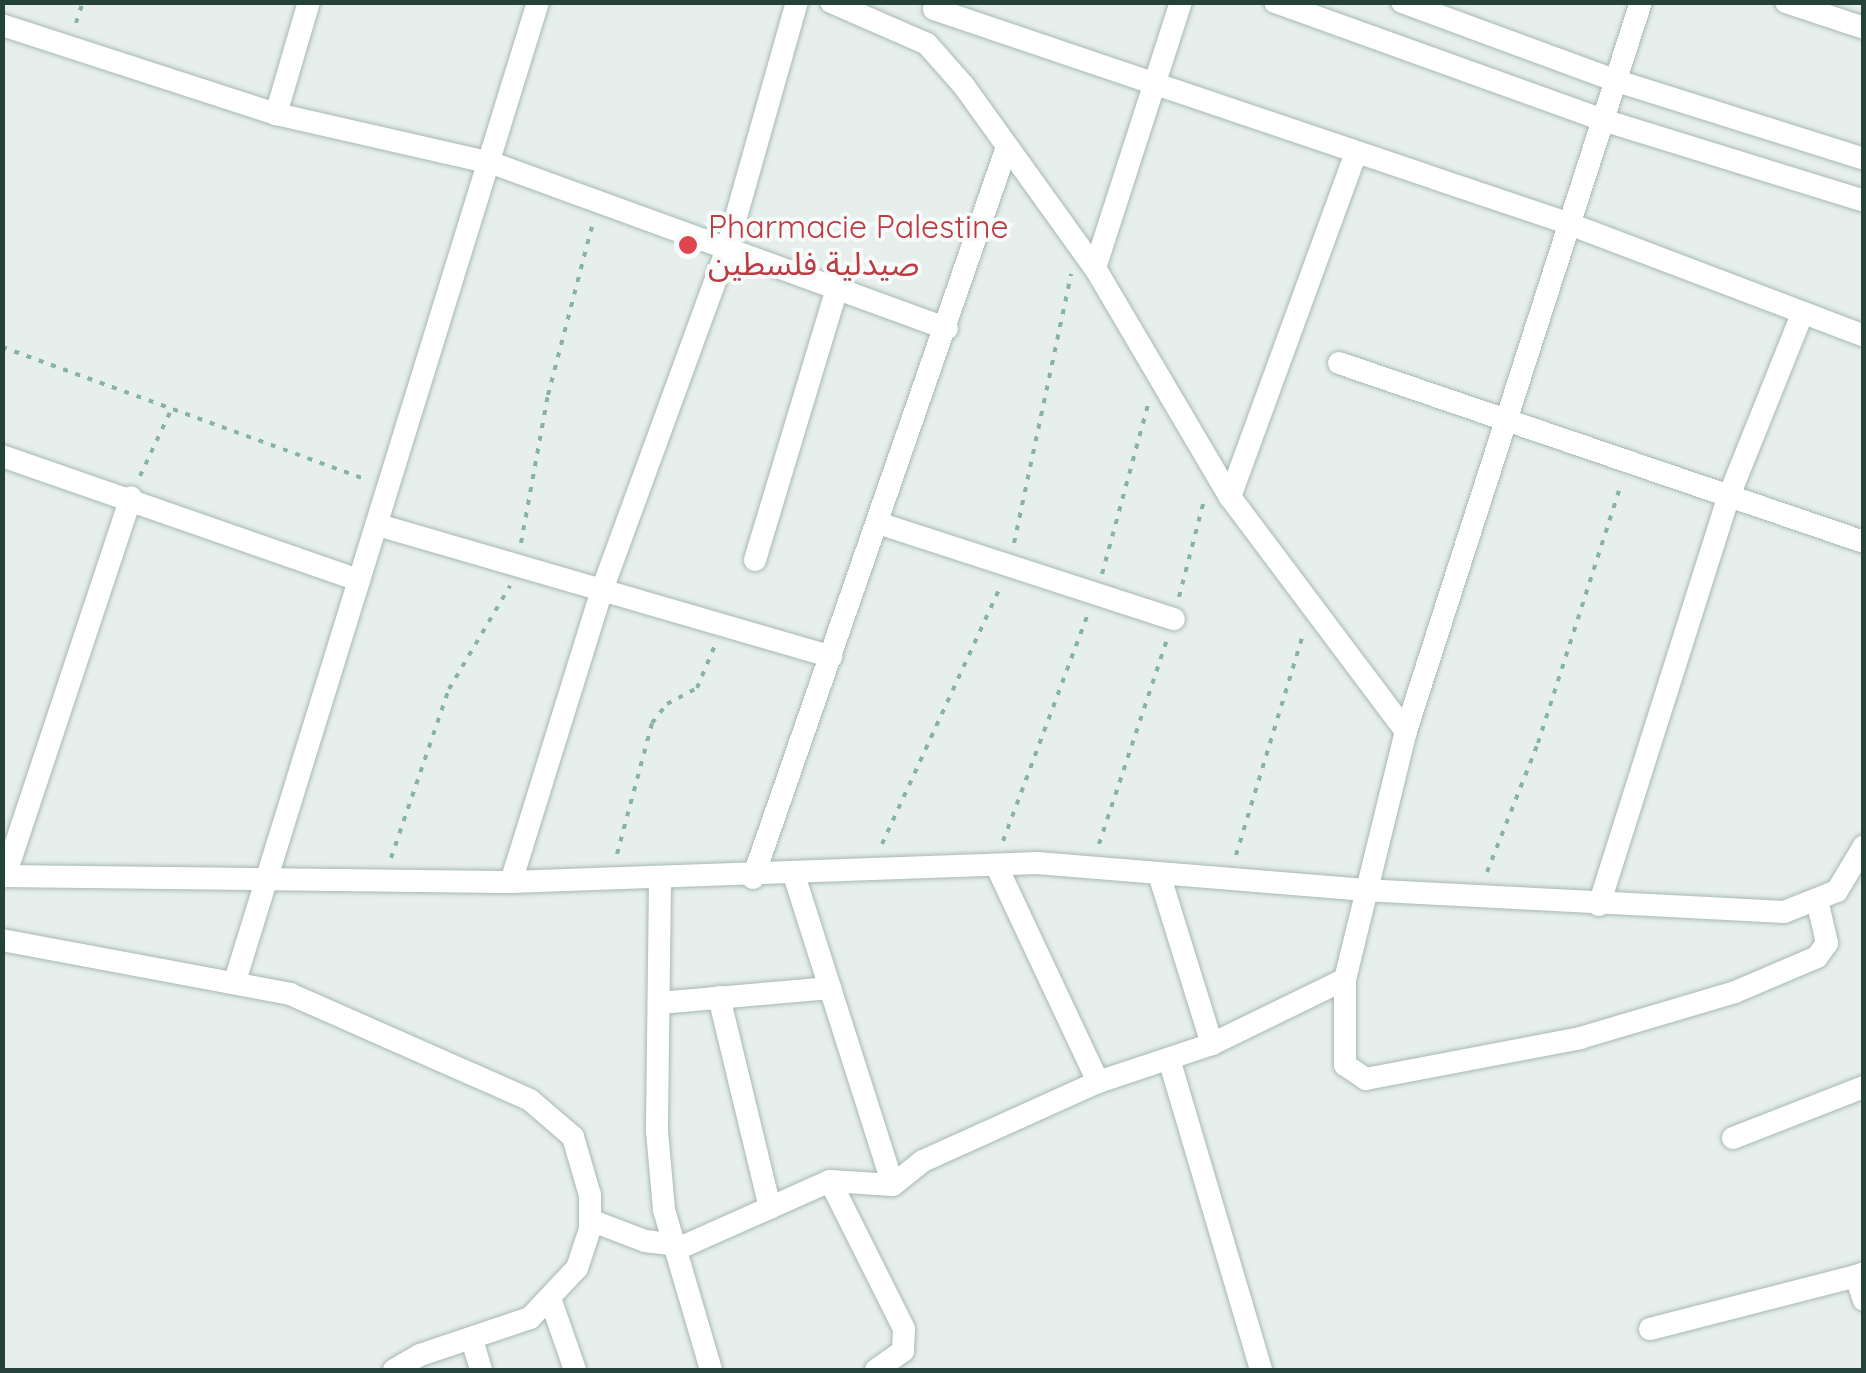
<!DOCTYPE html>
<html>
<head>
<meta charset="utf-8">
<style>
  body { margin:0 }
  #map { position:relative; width:1866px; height:1373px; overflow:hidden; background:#e6efeb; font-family:Quicksand,"Noto Sans Arabic",sans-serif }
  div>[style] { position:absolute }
  .path>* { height:4px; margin-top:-2px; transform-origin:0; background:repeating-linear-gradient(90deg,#86b3a5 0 5px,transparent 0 13px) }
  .roads { filter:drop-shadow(0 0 2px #a8b8b2) drop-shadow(0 0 2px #a8b8b2) }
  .minor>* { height:22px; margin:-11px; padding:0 11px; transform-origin:11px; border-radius:11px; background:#fff }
  .dots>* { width:28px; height:28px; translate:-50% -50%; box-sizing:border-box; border:5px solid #f7fbf9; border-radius:50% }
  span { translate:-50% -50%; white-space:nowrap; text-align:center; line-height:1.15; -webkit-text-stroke:8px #f7fbf9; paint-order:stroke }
  .health-label { font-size:32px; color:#be3a42 }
  .left { translate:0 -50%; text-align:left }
  .frame { position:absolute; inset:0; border:5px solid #24423a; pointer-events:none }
</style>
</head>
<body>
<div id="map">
  <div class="path">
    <div style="left:76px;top:23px;width:22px;rotate:-72deg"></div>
    <div style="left:2px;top:347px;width:385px;rotate:20deg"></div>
    <div style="left:140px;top:476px;width:75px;rotate:-64.8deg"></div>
    <div style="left:521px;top:543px;width:150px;rotate:-79.7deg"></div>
    <div style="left:548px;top:395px;width:175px;rotate:-75.4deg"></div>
    <div style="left:1014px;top:543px;width:275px;rotate:-78deg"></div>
    <div style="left:1102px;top:574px;width:175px;rotate:-74.8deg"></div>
    <div style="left:1179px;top:597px;width:100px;rotate:-75.5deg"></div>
    <div style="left:1003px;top:841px;width:240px;rotate:-69.5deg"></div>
    <div style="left:882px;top:844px;width:285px;rotate:-65.3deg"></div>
    <div style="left:1099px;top:844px;width:215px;rotate:-71.6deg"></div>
    <div style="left:617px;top:854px;width:136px;rotate:-75deg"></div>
    <div style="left:652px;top:723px;width:24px;rotate:-52deg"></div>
    <div style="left:667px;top:704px;width:34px;rotate:-28deg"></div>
    <div style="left:697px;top:688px;width:47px;rotate:-67.3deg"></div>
    <div style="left:1236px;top:855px;width:231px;rotate:-73.1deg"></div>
    <div style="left:391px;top:858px;width:179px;rotate:-71.1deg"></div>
    <div style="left:449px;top:689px;width:120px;rotate:-59.4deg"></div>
    <div style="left:1487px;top:872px;width:139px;rotate:-68.4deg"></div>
    <div style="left:1538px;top:743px;width:271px;rotate:-72.2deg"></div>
  </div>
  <div class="roads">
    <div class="minor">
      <div style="left:831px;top:2px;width:105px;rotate:23.6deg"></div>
      <div style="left:927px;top:44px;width:56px;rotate:48.6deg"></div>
      <div style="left:964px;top:86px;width:224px;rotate:54.3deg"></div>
      <div style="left:1095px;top:268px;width:266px;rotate:59.5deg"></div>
      <div style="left:1230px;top:497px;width:293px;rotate:53.1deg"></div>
      <div style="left:1275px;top:2px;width:349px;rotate:19.8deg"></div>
      <div style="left:1603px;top:120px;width:273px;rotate:17.2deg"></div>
      <div style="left:1402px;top:2px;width:229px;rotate:20.2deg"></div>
      <div style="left:1617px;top:81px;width:259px;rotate:17.5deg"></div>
      <div style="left:1641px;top:2px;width:766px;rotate:107.87deg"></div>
      <div style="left:1406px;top:731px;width:255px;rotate:103.8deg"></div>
      <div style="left:1345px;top:979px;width:86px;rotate:90deg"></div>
      <div style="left:1345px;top:1065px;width:25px;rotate:34deg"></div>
      <div style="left:1366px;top:1079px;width:218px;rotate:-10.8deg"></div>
      <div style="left:1580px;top:1038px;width:162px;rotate:-16.5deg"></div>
      <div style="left:1735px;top:992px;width:89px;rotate:-23.1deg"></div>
      <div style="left:1817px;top:957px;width:17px;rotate:-54deg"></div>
      <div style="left:1827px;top:943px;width:40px;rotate:-103deg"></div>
      <div style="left:1786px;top:2px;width:82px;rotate:18.4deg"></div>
      <div style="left:934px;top:9px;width:668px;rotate:18.68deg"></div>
      <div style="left:1567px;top:223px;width:318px;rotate:20.8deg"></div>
      <div style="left:2px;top:25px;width:288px;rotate:18deg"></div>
      <div style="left:276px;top:114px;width:221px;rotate:12.8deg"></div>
      <div style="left:492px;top:163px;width:484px;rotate:20deg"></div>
      <div style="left:276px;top:114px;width:117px;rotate:-73.6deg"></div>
      <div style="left:1095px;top:268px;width:280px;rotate:-72.1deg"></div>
      <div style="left:1339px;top:363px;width:555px;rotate:18.83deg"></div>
      <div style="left:2px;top:456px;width:378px;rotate:19.2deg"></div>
      <div style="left:1230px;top:497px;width:367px;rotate:-69.9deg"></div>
      <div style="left:878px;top:523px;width:311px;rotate:18deg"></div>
      <div style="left:378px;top:525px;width:472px;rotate:16.2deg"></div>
      <div style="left:755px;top:560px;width:283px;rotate:-73.2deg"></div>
      <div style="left:996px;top:865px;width:240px;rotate:64.8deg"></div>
      <div style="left:1159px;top:874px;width:178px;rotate:72.7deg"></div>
      <div style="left:794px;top:875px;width:325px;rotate:72.3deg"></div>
      <div style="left:2px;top:876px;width:509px;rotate:0.68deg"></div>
      <div style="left:511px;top:882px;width:526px;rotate:-2.07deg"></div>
      <div style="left:1037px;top:863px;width:327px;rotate:4.7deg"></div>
      <div style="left:1363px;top:890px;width:422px;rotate:3deg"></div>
      <div style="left:1784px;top:912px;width:57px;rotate:-21.6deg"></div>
      <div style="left:1837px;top:891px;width:52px;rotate:-59deg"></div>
      <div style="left:5px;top:876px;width:399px;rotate:-71.6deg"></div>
      <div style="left:753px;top:878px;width:774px;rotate:-70.84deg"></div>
      <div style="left:660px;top:880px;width:251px;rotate:90.7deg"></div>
      <div style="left:657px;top:1131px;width:79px;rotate:84.9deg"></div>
      <div style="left:664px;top:1210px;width:167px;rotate:73.6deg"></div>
      <div style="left:511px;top:882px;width:303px;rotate:-72.7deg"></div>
      <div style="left:601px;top:593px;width:366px;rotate:-69.9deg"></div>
      <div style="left:727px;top:249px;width:257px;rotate:-74.2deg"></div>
      <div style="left:1599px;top:905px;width:429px;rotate:-72.4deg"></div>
      <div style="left:1729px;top:496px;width:196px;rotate:-68.1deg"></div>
      <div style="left:2px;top:940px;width:293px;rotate:10.6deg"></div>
      <div style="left:290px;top:994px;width:262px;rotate:23.8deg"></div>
      <div style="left:530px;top:1100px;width:57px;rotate:40.7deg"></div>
      <div style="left:573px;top:1137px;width:60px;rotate:73.7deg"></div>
      <div style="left:590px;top:1195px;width:34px;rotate:90deg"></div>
      <div style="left:590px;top:1229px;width:41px;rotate:108.4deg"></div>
      <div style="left:577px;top:1268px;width:69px;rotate:133.2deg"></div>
      <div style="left:530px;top:1318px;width:116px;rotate:161.4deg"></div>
      <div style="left:420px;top:1355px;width:30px;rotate:150deg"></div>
      <div style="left:235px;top:981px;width:1025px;rotate:-72.8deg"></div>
      <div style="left:719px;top:997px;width:217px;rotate:76.4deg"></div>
      <div style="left:659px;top:1003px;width:172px;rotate:-5deg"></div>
      <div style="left:1169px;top:1059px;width:324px;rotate:73.5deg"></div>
      <div style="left:1733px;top:1138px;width:141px;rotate:-21.3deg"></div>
      <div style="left:830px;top:1181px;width:63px;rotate:3.6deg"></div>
      <div style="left:893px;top:1185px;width:38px;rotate:-39deg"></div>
      <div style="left:923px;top:1161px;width:192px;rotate:-24.3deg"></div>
      <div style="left:1098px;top:1082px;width:120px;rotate:-18.4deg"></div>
      <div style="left:1212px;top:1044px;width:148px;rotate:-26deg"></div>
      <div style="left:590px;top:1220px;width:59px;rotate:20.9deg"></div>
      <div style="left:645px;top:1241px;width:39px;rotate:7deg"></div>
      <div style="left:684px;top:1246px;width:160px;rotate:-24deg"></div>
      <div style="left:830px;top:1181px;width:165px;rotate:63.4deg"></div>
      <div style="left:904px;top:1329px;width:22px;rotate:93deg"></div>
      <div style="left:903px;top:1351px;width:33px;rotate:145deg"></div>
      <div style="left:1864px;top:1273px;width:9px;rotate:159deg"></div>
      <div style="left:1856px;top:1276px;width:25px;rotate:72deg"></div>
      <div style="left:551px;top:1301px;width:73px;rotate:70.8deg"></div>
      <div style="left:1650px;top:1329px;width:213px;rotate:-14.4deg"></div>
      <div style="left:472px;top:1340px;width:31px;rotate:73deg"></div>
    </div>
  </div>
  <div class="dots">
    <div style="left:688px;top:245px;background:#e0444e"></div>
  </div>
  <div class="health-label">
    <span class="left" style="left:708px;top:245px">Pharmacie Palestine<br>صيدلية فلسطين</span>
  </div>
  <div class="frame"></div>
</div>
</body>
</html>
